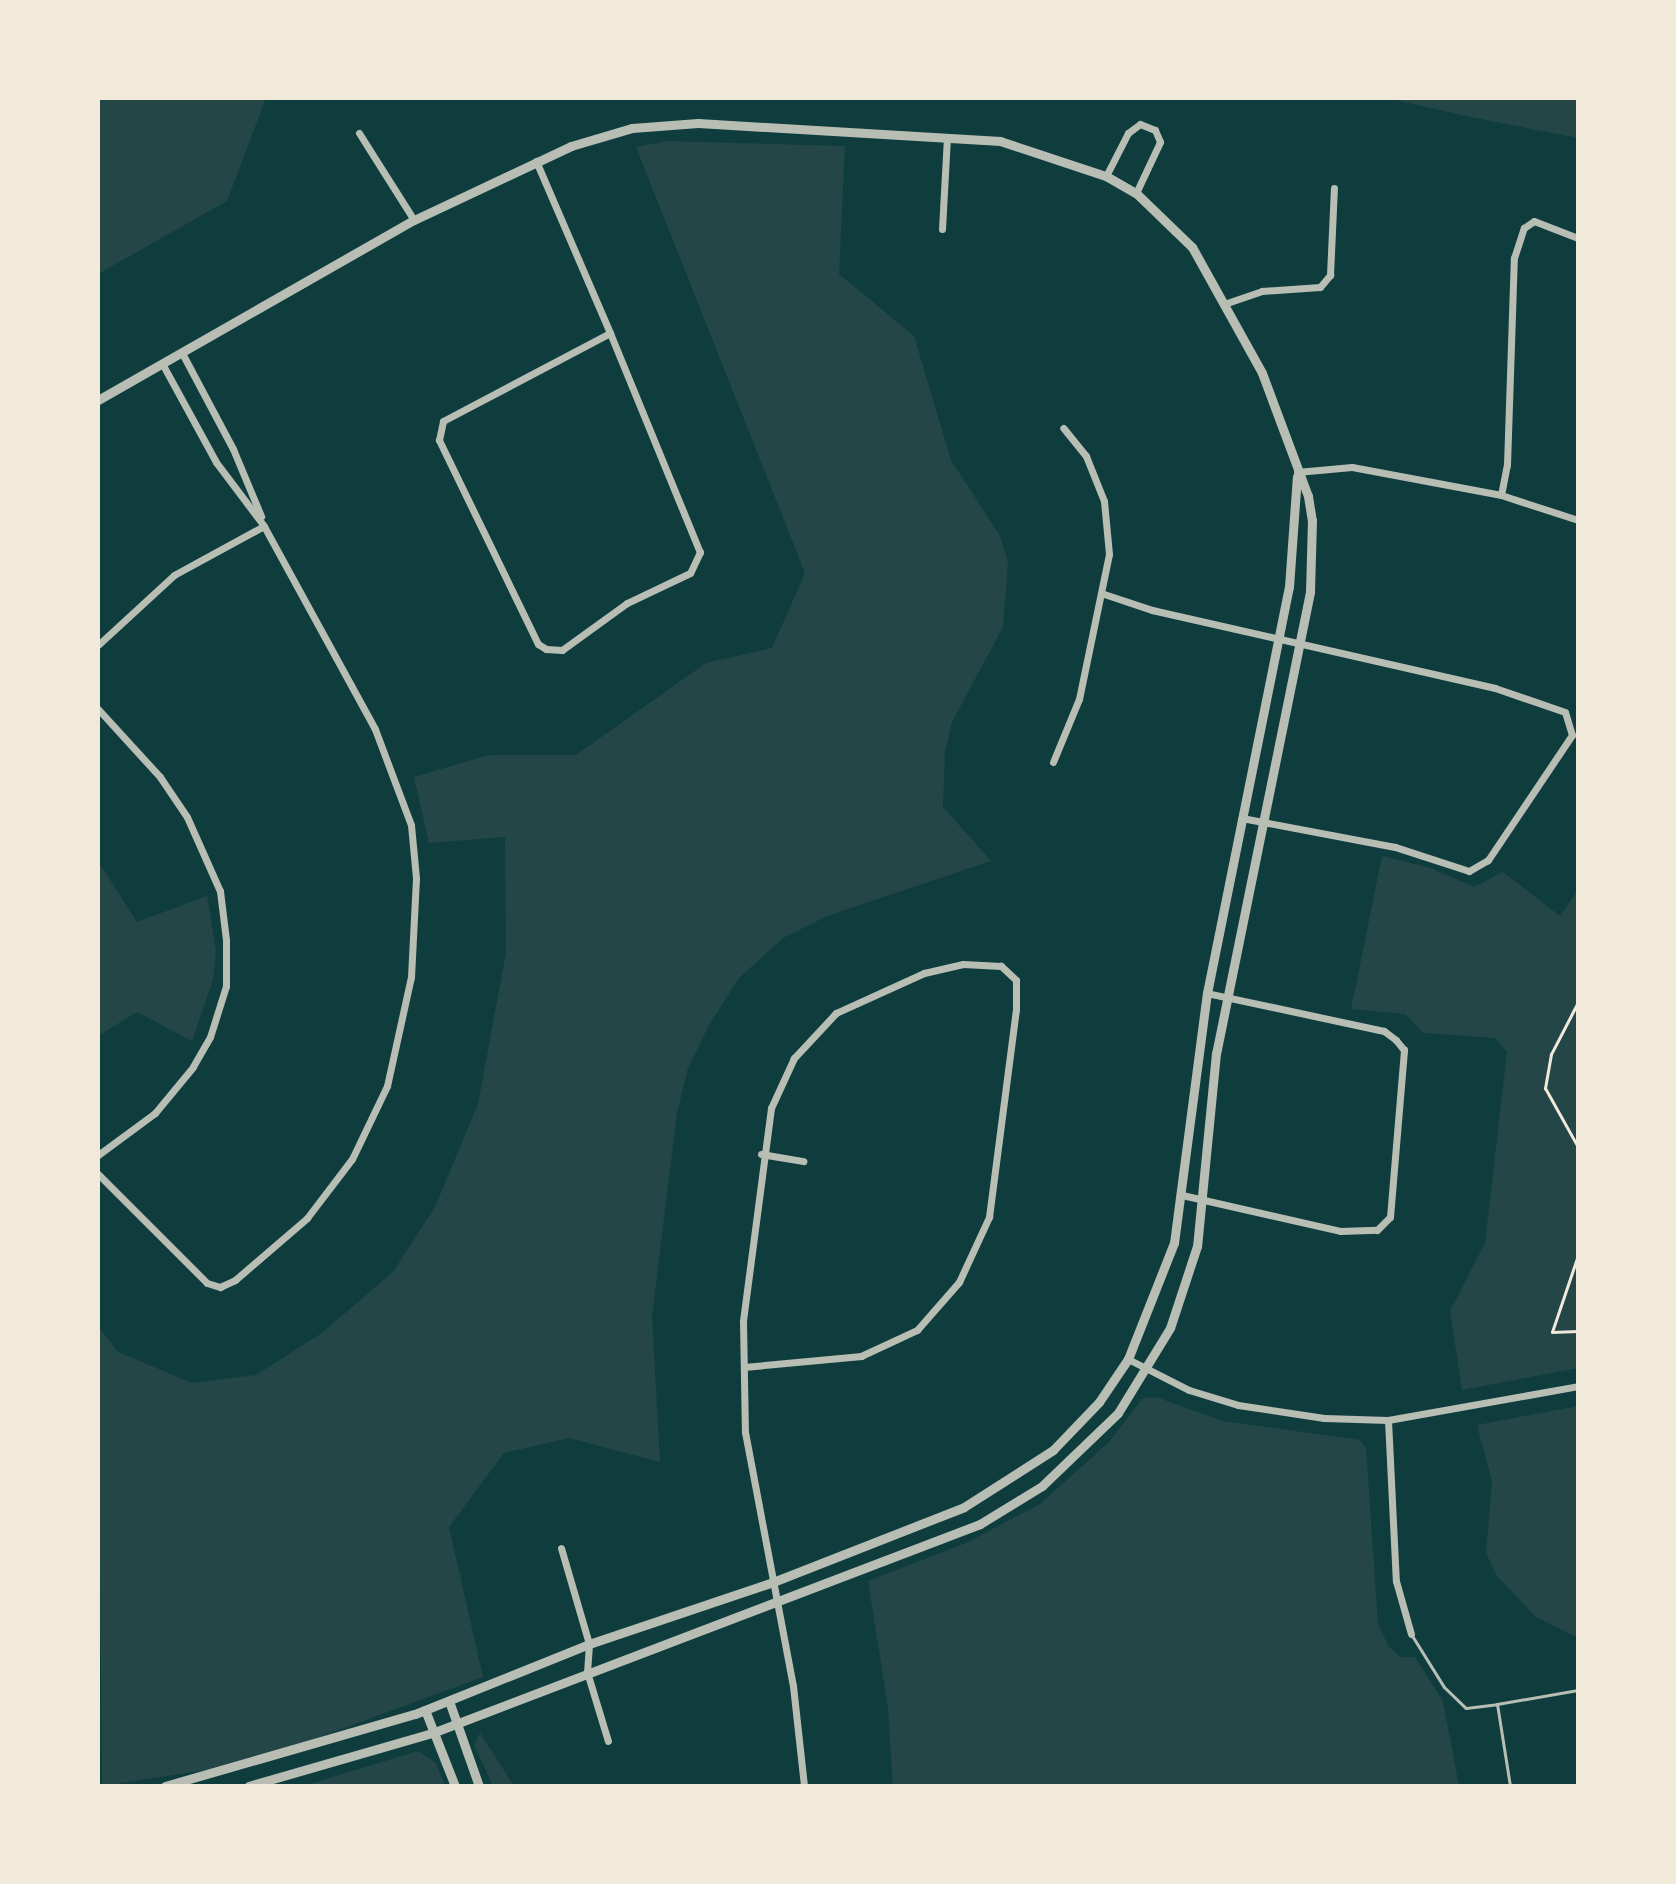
<!DOCTYPE html>
<html>
<head>
<meta charset="utf-8">
<style>
  body { margin:0 }
  #map { position:relative; width:1676px; height:1884px; overflow:hidden; background:#0f3d3e; font-family:"Crimson Pro",serif }
  div>[style] { position:absolute }
  .green>* { inset:0; background:#244646 }
  .path>* { height:3px; margin:-1.5px; padding:0 1.5px; transform-origin:1.5px; border-radius:1.5px; background:#f1e9da }
  .service>* { height:3px; margin:-1.5px; padding:0 1.5px; transform-origin:1.5px; border-radius:1.5px; background:#b8beb3 }
  .minor>* { height:7px; margin:-3.5px; padding:0 3.5px; transform-origin:3.5px; border-radius:3.5px; background:#b8beb3 }
  .tertiary>* { height:9px; margin:-4.5px; padding:0 4.5px; transform-origin:4.5px; border-radius:4.5px; background:#b8beb3 }
  span { translate:-50% -50%; white-space:nowrap; text-align:center; line-height:1.15; -webkit-text-stroke:8px #f1e9da; paint-order:stroke }
  .frame { position:absolute; inset:0; border:100px solid #f1e9da; pointer-events:none }
</style>
</head>
<body>
<div id="map">
  <div class="green">
    <div style="clip-path:polygon(98px 98px,266px 98px,227px 201px,98px 274px)"></div>
    <div style="clip-path:polygon(1387px 98px,1578px 98px,1578px 138px,1461px 115px)"></div>
    <div style="clip-path:polygon(669px 141px,845px 146px,839px 274px,914px 336px,951px 460px,1000px 536px,1008px 562px,1003px 627px,952px 722px,945px 752px,943px 807px,991px 861px,827px 916px,783px 938px,739px 978px,709px 1025px,688px 1068px,677px 1113px,652px 1316px,660px 1462px,569px 1438px,504px 1453px,449px 1527px,483px 1677px,292px 1747px,212px 1769px,102px 1786px,98px 1326px,118px 1352px,192px 1383px,256px 1375px,322px 1333px,393px 1272px,435px 1207px,478px 1104px,506px 953px,505px 837px,429px 843px,414px 777px,489px 755px,576px 755px,706px 663px,772px 648px,805px 573px,636px 147px)"></div>
    <div style="clip-path:polygon(1382px 856px,1431px 868px,1474px 887px,1503px 872px,1560px 916px,1578px 890px,1578px 1368px,1462px 1390px,1450px 1311px,1485px 1243px,1507px 1052px,1495px 1038px,1423px 1033px,1405px 1014px,1351px 1009px)"></div>
    <div style="clip-path:polygon(98px 861px,137px 922px,207px 896px,216px 951px,213px 980px,192px 1041px,137px 1012px,98px 1036px)"></div>
    <div style="clip-path:polygon(1156px 1397px,1223px 1421px,1360px 1440px,1366px 1448px,1378px 1624px,1389px 1647px,1400px 1657px,1415px 1657px,1443px 1701px,1459px 1786px,893px 1786px,888px 1708px,868px 1581px,966px 1543px,1040px 1504px,1108px 1443px,1143px 1398px)"></div>
    <div style="clip-path:polygon(1578px 1406px,1578px 1638px,1536px 1617px,1497px 1576px,1486px 1553px,1492px 1481px,1477px 1425px)"></div>
    <div style="clip-path:polygon(480px 1733px,514px 1786px,493px 1786px,474px 1745px)"></div>
    <div style="clip-path:polygon(418px 1751px,436px 1763px,445px 1786px,303px 1786px)"></div>
  </div>
  <div class="path">
    <div style="left:1578px;top:1002px;width:59px;rotate:117.4deg"></div>
    <div style="left:1551px;top:1054px;width:35px;rotate:100deg"></div>
    <div style="left:1545px;top:1088px;width:68px;rotate:60.8deg"></div>
    <div style="left:1578px;top:1255px;width:81px;rotate:108.7deg"></div>
    <div style="left:1552px;top:1332px;width:26px;rotate:-2deg"></div>
  </div>
  <div class="service">
    <div style="left:1411px;top:1634px;width:62px;rotate:58.1deg"></div>
    <div style="left:1444px;top:1687px;width:30px;rotate:44deg"></div>
    <div style="left:1466px;top:1708px;width:31px;rotate:-7deg"></div>
    <div style="left:1510px;top:1786px;width:83px;rotate:-99deg"></div>
    <div style="left:1497px;top:1704px;width:82px;rotate:-9.8deg"></div>
  </div>
  <div class="minor">
    <div style="left:359px;top:133px;width:103px;rotate:57.7deg"></div>
    <div style="left:536px;top:161px;width:187px;rotate:66.7deg"></div>
    <div style="left:610px;top:333px;width:237px;rotate:67.7deg"></div>
    <div style="left:700px;top:552px;width:23px;rotate:115deg"></div>
    <div style="left:690px;top:573px;width:70px;rotate:154.5deg"></div>
    <div style="left:627px;top:603px;width:80px;rotate:144.1deg"></div>
    <div style="left:562px;top:650px;width:16px;rotate:-176deg"></div>
    <div style="left:546px;top:649px;width:9px;rotate:-148deg"></div>
    <div style="left:538px;top:644px;width:227px;rotate:-115.9deg"></div>
    <div style="left:439px;top:440px;width:19px;rotate:-78deg"></div>
    <div style="left:443px;top:421px;width:189px;rotate:-27.8deg"></div>
    <div style="left:1106px;top:176px;width:48px;rotate:-62.9deg"></div>
    <div style="left:1128px;top:133px;width:15px;rotate:-37deg"></div>
    <div style="left:1140px;top:124px;width:16px;rotate:22deg"></div>
    <div style="left:1155px;top:130px;width:13px;rotate:67deg"></div>
    <div style="left:1160px;top:142px;width:56px;rotate:115.2deg"></div>
    <div style="left:942px;top:229px;width:92px;rotate:-86.9deg"></div>
    <div style="left:1227px;top:303px;width:37px;rotate:-19deg"></div>
    <div style="left:1262px;top:291px;width:58px;rotate:-3.9deg"></div>
    <div style="left:1320px;top:287px;width:16px;rotate:-50deg"></div>
    <div style="left:1330px;top:275px;width:87px;rotate:-87.4deg"></div>
    <div style="left:182px;top:353px;width:109px;rotate:62deg"></div>
    <div style="left:233px;top:449px;width:73px;rotate:67.3deg"></div>
    <div style="left:1297px;top:472px;width:55px;rotate:-5.2deg"></div>
    <div style="left:1352px;top:467px;width:152px;rotate:10.6deg"></div>
    <div style="left:1501px;top:495px;width:81px;rotate:18deg"></div>
    <div style="left:1501px;top:495px;width:31px;rotate:-79deg"></div>
    <div style="left:1507px;top:465px;width:207px;rotate:-88.1deg"></div>
    <div style="left:1514px;top:258px;width:32px;rotate:-72deg"></div>
    <div style="left:1524px;top:228px;width:12px;rotate:-35deg"></div>
    <div style="left:1534px;top:221px;width:47px;rotate:21.1deg"></div>
    <div style="left:1104px;top:594px;width:51px;rotate:18.4deg"></div>
    <div style="left:1152px;top:610px;width:352px;rotate:12.8deg"></div>
    <div style="left:1495px;top:688px;width:74px;rotate:18.9deg"></div>
    <div style="left:1565px;top:712px;width:24px;rotate:73deg"></div>
    <div style="left:1572px;top:735px;width:151px;rotate:123.9deg"></div>
    <div style="left:1488px;top:860px;width:22px;rotate:150deg"></div>
    <div style="left:1469px;top:871px;width:78px;rotate:-162deg"></div>
    <div style="left:1395px;top:847px;width:156px;rotate:-169.3deg"></div>
    <div style="left:98px;top:645px;width:103px;rotate:-42.6deg"></div>
    <div style="left:174px;top:575px;width:102px;rotate:-28.6deg"></div>
    <div style="left:98px;top:709px;width:92px;rotate:47.6deg"></div>
    <div style="left:160px;top:777px;width:48px;rotate:56deg"></div>
    <div style="left:187px;top:817px;width:81px;rotate:66deg"></div>
    <div style="left:220px;top:891px;width:49px;rotate:83deg"></div>
    <div style="left:226px;top:940px;width:46px;rotate:90deg"></div>
    <div style="left:226px;top:986px;width:53px;rotate:107.4deg"></div>
    <div style="left:210px;top:1037px;width:34px;rotate:120deg"></div>
    <div style="left:193px;top:1067px;width:60px;rotate:129.6deg"></div>
    <div style="left:155px;top:1113px;width:71px;rotate:143.6deg"></div>
    <div style="left:1053px;top:762px;width:68px;rotate:-67.6deg"></div>
    <div style="left:1079px;top:699px;width:148px;rotate:-78.3deg"></div>
    <div style="left:1109px;top:554px;width:53px;rotate:-95.4deg"></div>
    <div style="left:1104px;top:501px;width:48px;rotate:-111.8deg"></div>
    <div style="left:1086px;top:456px;width:36px;rotate:-129deg"></div>
    <div style="left:761px;top:1154px;width:43px;rotate:9.5deg"></div>
    <div style="left:98px;top:1174px;width:154px;rotate:45deg"></div>
    <div style="left:207px;top:1283px;width:14px;rotate:17deg"></div>
    <div style="left:220px;top:1287px;width:17px;rotate:-25deg"></div>
    <div style="left:235px;top:1280px;width:95px;rotate:-40.7deg"></div>
    <div style="left:307px;top:1218px;width:74px;rotate:-52.7deg"></div>
    <div style="left:352px;top:1159px;width:81px;rotate:-64.4deg"></div>
    <div style="left:387px;top:1086px;width:112px;rotate:-77.6deg"></div>
    <div style="left:411px;top:977px;width:99px;rotate:-87.1deg"></div>
    <div style="left:416px;top:878px;width:53px;rotate:-95.4deg"></div>
    <div style="left:411px;top:825px;width:103px;rotate:-110.6deg"></div>
    <div style="left:375px;top:729px;width:231px;rotate:-118.7deg"></div>
    <div style="left:264px;top:526px;width:80px;rotate:-126.9deg"></div>
    <div style="left:216px;top:462px;width:111px;rotate:-118.7deg"></div>
    <div style="left:1182px;top:1195px;width:162px;rotate:12.8deg"></div>
    <div style="left:1340px;top:1231px;width:37px;rotate:-2deg"></div>
    <div style="left:1377px;top:1230px;width:18px;rotate:-45deg"></div>
    <div style="left:1390px;top:1217px;width:168px;rotate:-85.2deg"></div>
    <div style="left:1404px;top:1050px;width:13px;rotate:-129deg"></div>
    <div style="left:1396px;top:1040px;width:15px;rotate:-143deg"></div>
    <div style="left:1384px;top:1031px;width:181px;rotate:-167.9deg"></div>
    <div style="left:1128px;top:1359px;width:68px;rotate:26.9deg"></div>
    <div style="left:1189px;top:1390px;width:51px;rotate:17deg"></div>
    <div style="left:1238px;top:1405px;width:87px;rotate:8.6deg"></div>
    <div style="left:1324px;top:1418px;width:64px;rotate:1.8deg"></div>
    <div style="left:1388px;top:1420px;width:193px;rotate:-10.1deg"></div>
    <div style="left:744px;top:1367px;width:118px;rotate:-5.4deg"></div>
    <div style="left:861px;top:1356px;width:62px;rotate:-24.9deg"></div>
    <div style="left:917px;top:1330px;width:64px;rotate:-48.8deg"></div>
    <div style="left:959px;top:1282px;width:72px;rotate:-65.2deg"></div>
    <div style="left:989px;top:1217px;width:210px;rotate:-82.6deg"></div>
    <div style="left:1016px;top:1009px;width:29px;rotate:-90deg"></div>
    <div style="left:1016px;top:980px;width:21px;rotate:-137deg"></div>
    <div style="left:1001px;top:966px;width:38px;rotate:-177deg"></div>
    <div style="left:963px;top:964px;width:40px;rotate:167deg"></div>
    <div style="left:924px;top:973px;width:97px;rotate:155.6deg"></div>
    <div style="left:836px;top:1013px;width:62px;rotate:133deg"></div>
    <div style="left:794px;top:1058px;width:55px;rotate:114.7deg"></div>
    <div style="left:771px;top:1108px;width:215px;rotate:97.5deg"></div>
    <div style="left:743px;top:1321px;width:111px;rotate:89deg"></div>
    <div style="left:745px;top:1432px;width:258px;rotate:79.3deg"></div>
    <div style="left:793px;top:1686px;width:101px;rotate:83.7deg"></div>
    <div style="left:1388px;top:1420px;width:161px;rotate:87.2deg"></div>
    <div style="left:1396px;top:1581px;width:55px;rotate:74.2deg"></div>
    <div style="left:561px;top:1548px;width:100px;rotate:73.7deg"></div>
    <div style="left:589px;top:1644px;width:28px;rotate:94deg"></div>
    <div style="left:587px;top:1672px;width:72px;rotate:73.1deg"></div>
  </div>
  <div class="tertiary">
    <div style="left:98px;top:400px;width:364px;rotate:-29.7deg"></div>
    <div style="left:414px;top:220px;width:174px;rotate:-25.2deg"></div>
    <div style="left:571px;top:146px;width:64px;rotate:-16.4deg"></div>
    <div style="left:632px;top:128px;width:66px;rotate:-4.3deg"></div>
    <div style="left:698px;top:123px;width:303px;rotate:3.4deg"></div>
    <div style="left:1000px;top:141px;width:112px;rotate:18.3deg"></div>
    <div style="left:1106px;top:176px;width:34px;rotate:30deg"></div>
    <div style="left:1136px;top:193px;width:78px;rotate:44deg"></div>
    <div style="left:1192px;top:247px;width:144px;rotate:60.9deg"></div>
    <div style="left:1262px;top:373px;width:131px;rotate:69.5deg"></div>
    <div style="left:1308px;top:496px;width:24px;rotate:81deg"></div>
    <div style="left:1312px;top:520px;width:72px;rotate:91.6deg"></div>
    <div style="left:1310px;top:592px;width:470px;rotate:101.5deg"></div>
    <div style="left:1216px;top:1053px;width:194px;rotate:95.6deg"></div>
    <div style="left:1197px;top:1246px;width:86px;rotate:108.2deg"></div>
    <div style="left:1170px;top:1328px;width:100px;rotate:121.5deg"></div>
    <div style="left:1118px;top:1413px;width:105px;rotate:136.2deg"></div>
    <div style="left:1042px;top:1486px;width:73px;rotate:148.5deg"></div>
    <div style="left:980px;top:1524px;width:587px;rotate:159.12deg"></div>
    <div style="left:432px;top:1733px;width:191px;rotate:163.9deg"></div>
    <div style="left:449px;top:1701px;width:90px;rotate:70.6deg"></div>
    <div style="left:425px;top:1710px;width:82px;rotate:68.5deg"></div>
    <div style="left:165px;top:1786px;width:260px;rotate:-16.1deg"></div>
    <div style="left:415px;top:1714px;width:188px;rotate:-21.9deg"></div>
    <div style="left:589px;top:1644px;width:194px;rotate:-18.6deg"></div>
    <div style="left:773px;top:1582px;width:205px;rotate:-21.4deg"></div>
    <div style="left:964px;top:1507px;width:106px;rotate:-32.6deg"></div>
    <div style="left:1053px;top:1450px;width:66px;rotate:-46.2deg"></div>
    <div style="left:1099px;top:1402px;width:52px;rotate:-56deg"></div>
    <div style="left:1128px;top:1359px;width:125px;rotate:-68.4deg"></div>
    <div style="left:1174px;top:1243px;width:252px;rotate:-82.5deg"></div>
    <div style="left:1207px;top:993px;width:414px;rotate:-78.6deg"></div>
    <div style="left:1289px;top:587px;width:111px;rotate:-85.9deg"></div>
  </div>
  <div class="frame"></div>
</div>
</body>
</html>
